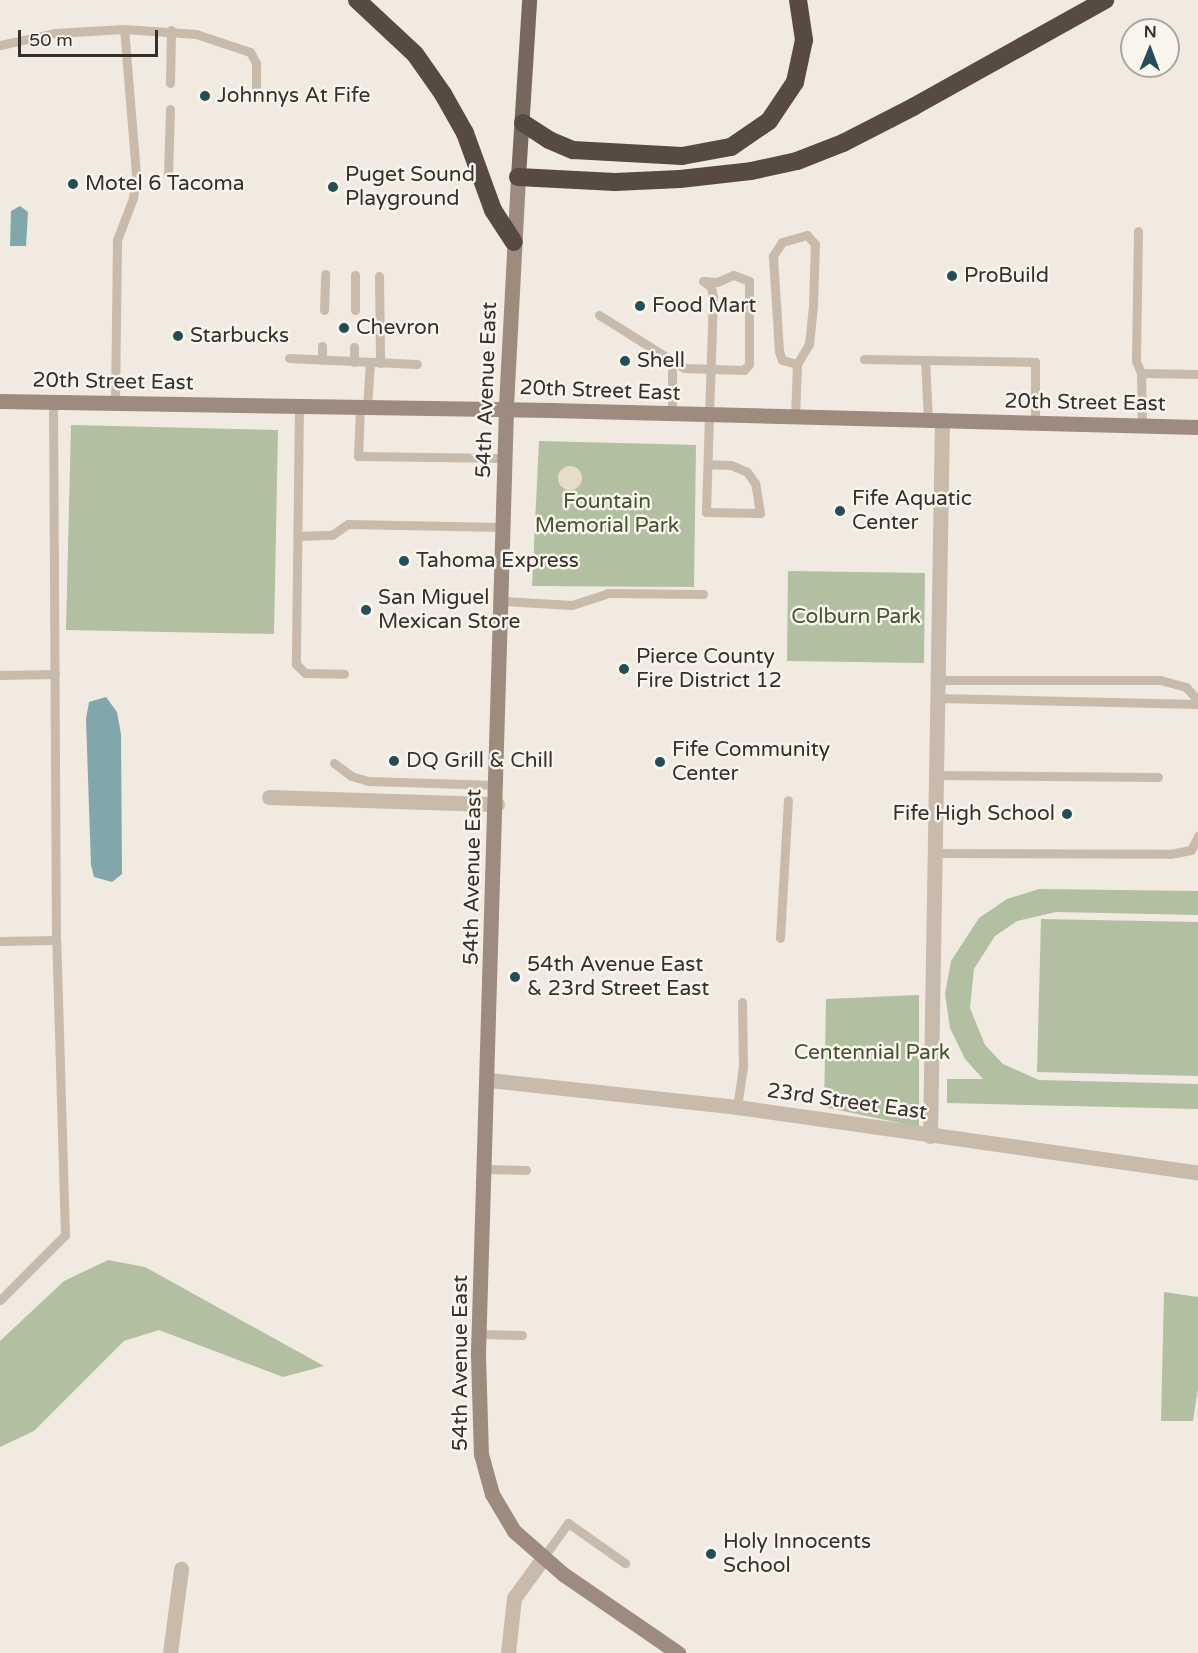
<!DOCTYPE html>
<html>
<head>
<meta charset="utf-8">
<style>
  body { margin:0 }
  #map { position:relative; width:1198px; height:1653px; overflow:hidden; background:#f1eae0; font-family:"Varela Round",sans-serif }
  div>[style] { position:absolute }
  .green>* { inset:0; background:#b3bfa1 }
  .plaza>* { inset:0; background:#e7dcc8 }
  .round { border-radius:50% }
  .water>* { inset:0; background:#81a7ab }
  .service>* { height:9px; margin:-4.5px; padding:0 4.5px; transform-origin:4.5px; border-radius:4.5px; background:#c8bbac }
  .minor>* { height:15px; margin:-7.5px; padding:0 7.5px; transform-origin:7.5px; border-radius:7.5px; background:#c8bbac }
  .tertiary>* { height:15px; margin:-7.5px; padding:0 7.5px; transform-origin:7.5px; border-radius:7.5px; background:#c8bbac }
  .secondary>* { height:15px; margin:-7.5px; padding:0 7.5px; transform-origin:7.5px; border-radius:7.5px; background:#9c8b7e }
  .primary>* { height:15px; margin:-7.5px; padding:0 7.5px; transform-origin:7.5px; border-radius:7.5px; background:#77685d }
  .motorway>* { height:18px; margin:-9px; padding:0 9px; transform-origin:9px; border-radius:9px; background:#574a42 }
  .dots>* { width:16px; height:16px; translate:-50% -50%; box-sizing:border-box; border:3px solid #f9f4ec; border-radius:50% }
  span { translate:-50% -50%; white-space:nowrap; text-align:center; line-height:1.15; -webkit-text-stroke:5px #f9f4ec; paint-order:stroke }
  .poi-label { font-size:21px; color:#372f2b }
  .left { translate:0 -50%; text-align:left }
  .right { translate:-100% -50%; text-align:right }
  .street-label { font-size:21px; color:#372f2b }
  .park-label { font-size:21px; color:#445330 }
  .north { position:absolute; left:1120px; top:18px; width:60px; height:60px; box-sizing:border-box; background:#f9f4ec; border:2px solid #aba59f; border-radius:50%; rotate:1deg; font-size:16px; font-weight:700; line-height:24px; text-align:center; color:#372f2b }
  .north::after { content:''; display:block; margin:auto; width:21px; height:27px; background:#244e55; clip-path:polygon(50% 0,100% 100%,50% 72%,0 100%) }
  .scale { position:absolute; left:18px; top:30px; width:140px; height:27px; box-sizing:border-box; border:3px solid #372f2b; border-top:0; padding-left:8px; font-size:18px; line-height:21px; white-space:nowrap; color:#372f2b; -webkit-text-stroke:4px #f9f4ec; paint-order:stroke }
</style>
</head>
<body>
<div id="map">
  <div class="green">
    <div style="clip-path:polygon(71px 425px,278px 430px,274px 634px,66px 630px)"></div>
    <div style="clip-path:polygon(539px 441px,696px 445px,694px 587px,532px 586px)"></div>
    <div style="clip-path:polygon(788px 571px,925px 573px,924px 663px,787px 661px)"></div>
    <div style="clip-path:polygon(1039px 889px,1198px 891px,1198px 915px,1056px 912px,1017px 921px,995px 936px,974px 969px,970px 1008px,985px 1045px,1003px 1064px,1039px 1080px,1198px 1084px,1198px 1109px,947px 1103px,947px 1079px,983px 1079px,965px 1059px,950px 1028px,945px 994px,951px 961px,979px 918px,1007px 899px)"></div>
    <div style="clip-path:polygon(1041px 919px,1198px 922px,1198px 1076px,1037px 1072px)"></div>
    <div style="clip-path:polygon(919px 995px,919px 1127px,824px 1107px,826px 999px)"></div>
    <div style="clip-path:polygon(108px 1260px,145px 1267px,324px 1366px,283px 1377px,159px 1330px,124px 1341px,34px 1431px,0 1447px,0 1341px,64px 1281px)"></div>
    <div style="clip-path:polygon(1164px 1292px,1198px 1297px,1198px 1388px,1193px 1421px,1161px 1421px)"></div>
  </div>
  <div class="plaza">
    <div class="round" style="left:558px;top:466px;width:24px;height:24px"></div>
  </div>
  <div class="water">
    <div style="clip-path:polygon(20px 206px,28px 212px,26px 246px,10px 246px,11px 211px)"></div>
    <div style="clip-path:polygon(106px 697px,117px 712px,121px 734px,122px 874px,112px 882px,94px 877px,91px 865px,86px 719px,89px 702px)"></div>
  </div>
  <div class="service">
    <div style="left:0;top:45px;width:56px;rotate:-12.3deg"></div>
    <div style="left:55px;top:33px;width:69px;rotate:-3.3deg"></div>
    <div style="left:124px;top:29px;width:72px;rotate:4deg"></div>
    <div style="left:196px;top:34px;width:57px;rotate:18.4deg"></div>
    <div style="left:250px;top:52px;width:13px;rotate:61deg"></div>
    <div style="left:256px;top:63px;width:32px;rotate:90deg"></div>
    <div style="left:170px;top:83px;width:53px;rotate:-88.9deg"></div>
    <div style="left:168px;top:174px;width:65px;rotate:-88.2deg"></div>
    <div style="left:1138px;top:231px;width:130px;rotate:90.9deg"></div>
    <div style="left:1136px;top:361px;width:13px;rotate:67deg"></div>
    <div style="left:1141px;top:373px;width:52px;rotate:88.9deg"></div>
    <div style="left:379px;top:276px;width:87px;rotate:89.3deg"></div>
    <div style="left:703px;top:281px;width:10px;rotate:37deg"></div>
    <div style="left:711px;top:287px;width:10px;rotate:79deg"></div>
    <div style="left:713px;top:297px;width:118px;rotate:91.9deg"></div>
    <div style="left:709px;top:415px;width:97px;rotate:91.8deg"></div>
    <div style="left:706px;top:512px;width:54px;rotate:1.1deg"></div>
    <div style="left:760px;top:513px;width:30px;rotate:-99deg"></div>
    <div style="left:755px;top:483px;width:14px;rotate:-126deg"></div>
    <div style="left:747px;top:472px;width:17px;rotate:-156deg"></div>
    <div style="left:731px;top:465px;width:23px;rotate:-178deg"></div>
    <div style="left:324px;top:310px;width:36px;rotate:-88deg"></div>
    <div style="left:355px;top:310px;width:35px;rotate:-90deg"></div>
    <div style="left:599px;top:315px;width:100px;rotate:31.9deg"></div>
    <div style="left:684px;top:368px;width:60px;rotate:1.9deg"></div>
    <div style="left:744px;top:370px;width:8px;rotate:-50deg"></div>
    <div style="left:749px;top:364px;width:83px;rotate:-90deg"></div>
    <div style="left:749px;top:281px;width:17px;rotate:-159deg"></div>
    <div style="left:733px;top:275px;width:17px;rotate:156deg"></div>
    <div style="left:717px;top:282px;width:13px;rotate:-176deg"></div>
    <div style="left:289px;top:358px;width:128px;rotate:2.7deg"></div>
    <div style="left:864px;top:359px;width:61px;rotate:0.9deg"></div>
    <div style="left:925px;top:360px;width:60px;rotate:87.1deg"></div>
    <div style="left:322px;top:360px;width:14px;rotate:-90deg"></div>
    <div style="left:925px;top:360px;width:110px;rotate:1deg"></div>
    <div style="left:1035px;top:362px;width:61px;rotate:90deg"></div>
    <div style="left:354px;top:362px;width:15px;rotate:-90deg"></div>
    <div style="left:1141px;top:373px;width:57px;rotate:1deg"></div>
    <div style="left:115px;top:403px;width:163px;rotate:-89.3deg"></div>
    <div style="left:117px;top:240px;width:45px;rotate:-69.1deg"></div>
    <div style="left:133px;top:198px;width:24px;rotate:-83deg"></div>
    <div style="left:136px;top:174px;width:145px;rotate:-94.7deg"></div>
    <div style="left:299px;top:406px;width:258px;rotate:90.7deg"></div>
    <div style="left:296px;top:664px;width:13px;rotate:45deg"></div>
    <div style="left:305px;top:673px;width:39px;rotate:1deg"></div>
    <div style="left:360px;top:407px;width:49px;rotate:92.3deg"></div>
    <div style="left:358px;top:456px;width:147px;rotate:0.8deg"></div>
    <div style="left:367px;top:407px;width:45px;rotate:-86.2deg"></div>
    <div style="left:672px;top:414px;width:52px;rotate:-90deg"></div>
    <div style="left:795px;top:417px;width:53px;rotate:-87.8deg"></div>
    <div style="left:797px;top:364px;width:23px;rotate:-59deg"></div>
    <div style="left:809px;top:344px;width:38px;rotate:-84deg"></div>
    <div style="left:813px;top:306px;width:62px;rotate:-88.2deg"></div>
    <div style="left:815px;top:244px;width:12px;rotate:-132deg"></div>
    <div style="left:807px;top:235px;width:26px;rotate:164deg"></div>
    <div style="left:782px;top:242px;width:17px;rotate:123deg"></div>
    <div style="left:773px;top:256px;width:95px;rotate:86.4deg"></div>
    <div style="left:779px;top:351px;width:9px;rotate:72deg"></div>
    <div style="left:782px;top:360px;width:16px;rotate:15deg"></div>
    <div style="left:297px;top:536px;width:35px;rotate:-2deg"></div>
    <div style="left:332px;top:535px;width:19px;rotate:-35deg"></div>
    <div style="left:348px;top:524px;width:154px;rotate:1.1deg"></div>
    <div style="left:501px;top:601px;width:71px;rotate:3.2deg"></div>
    <div style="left:572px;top:605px;width:38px;rotate:-18deg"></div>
    <div style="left:608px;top:593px;width:95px;rotate:0.6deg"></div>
    <div style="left:0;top:675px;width:55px;rotate:-1deg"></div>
    <div style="left:937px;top:680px;width:223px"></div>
    <div style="left:1160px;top:680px;width:27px;rotate:15deg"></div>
    <div style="left:1186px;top:687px;width:18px;rotate:49deg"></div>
    <div style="left:937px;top:698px;width:261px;rotate:1.3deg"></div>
    <div style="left:334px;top:763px;width:21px;rotate:37deg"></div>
    <div style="left:351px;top:776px;width:18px;rotate:16deg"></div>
    <div style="left:368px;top:781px;width:129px;rotate:1.8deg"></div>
    <div style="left:936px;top:775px;width:222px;rotate:0.5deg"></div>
    <div style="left:935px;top:853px;width:235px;rotate:0.2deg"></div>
    <div style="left:1170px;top:854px;width:21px;rotate:-11deg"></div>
    <div style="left:1191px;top:850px;width:16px;rotate:-63deg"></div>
    <div style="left:780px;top:938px;width:138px;rotate:-86.7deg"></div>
    <div style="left:0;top:941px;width:56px;rotate:-1deg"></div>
    <div style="left:737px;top:1107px;width:40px;rotate:-81.5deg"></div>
    <div style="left:743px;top:1067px;width:65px;rotate:-90.9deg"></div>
    <div style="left:486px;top:1169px;width:40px;rotate:1.4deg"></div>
    <div style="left:0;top:1300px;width:92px;rotate:-45deg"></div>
    <div style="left:65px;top:1235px;width:295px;rotate:-91.7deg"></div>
    <div style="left:56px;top:940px;width:538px;rotate:-90.32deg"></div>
    <div style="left:479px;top:1334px;width:43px;rotate:1.3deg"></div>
    <div style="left:543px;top:1558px;width:43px;rotate:-54.5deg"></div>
    <div style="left:568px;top:1523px;width:70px;rotate:35.1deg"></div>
  </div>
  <div class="minor">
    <div style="left:269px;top:797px;width:228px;rotate:1.8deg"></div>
    <div style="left:930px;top:1136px;width:716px;rotate:-89.04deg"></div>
    <div style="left:170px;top:1653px;width:85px;rotate:-82.5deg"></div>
    <div style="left:508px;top:1653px;width:55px;rotate:-83.8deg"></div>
    <div style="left:514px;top:1598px;width:49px;rotate:-54.1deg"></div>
  </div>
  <div class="tertiary">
    <div style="left:489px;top:1080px;width:249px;rotate:6.2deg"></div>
    <div style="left:737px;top:1107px;width:466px;rotate:8.1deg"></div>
  </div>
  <div class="secondary">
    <div style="left:518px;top:177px;width:232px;rotate:93deg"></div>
    <div style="left:506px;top:409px;width:946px;rotate:91.7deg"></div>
    <div style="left:478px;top:1355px;width:99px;rotate:88.3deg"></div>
    <div style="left:481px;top:1454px;width:41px;rotate:74.6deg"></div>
    <div style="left:492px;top:1494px;width:43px;rotate:59.3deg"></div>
    <div style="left:514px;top:1531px;width:65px;rotate:41.3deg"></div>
    <div style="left:563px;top:1574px;width:140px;rotate:34.5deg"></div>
    <div style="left:0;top:401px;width:550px;rotate:0.94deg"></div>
    <div style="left:550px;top:410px;width:648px;rotate:1.5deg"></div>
  </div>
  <div class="primary">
    <div style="left:518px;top:177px;width:177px;rotate:-86.4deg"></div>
  </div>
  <div class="motorway">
    <div style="left:357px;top:0;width:79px;rotate:43deg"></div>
    <div style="left:415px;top:54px;width:49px;rotate:55deg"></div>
    <div style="left:443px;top:94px;width:45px;rotate:60.6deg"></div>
    <div style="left:465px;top:133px;width:82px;rotate:70deg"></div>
    <div style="left:493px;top:210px;width:38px;rotate:57deg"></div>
    <div style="left:523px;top:123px;width:31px;rotate:33deg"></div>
    <div style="left:549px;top:140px;width:26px;rotate:23deg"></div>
    <div style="left:573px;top:150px;width:109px;rotate:3.2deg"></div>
    <div style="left:682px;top:156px;width:50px;rotate:-10.4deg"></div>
    <div style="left:731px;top:147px;width:46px;rotate:-34.4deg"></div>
    <div style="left:769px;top:121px;width:47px;rotate:-56.3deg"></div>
    <div style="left:795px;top:82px;width:43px;rotate:-77.9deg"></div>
    <div style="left:804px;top:40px;width:40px;rotate:-98.5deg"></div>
    <div style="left:518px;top:177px;width:97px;rotate:3deg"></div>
    <div style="left:615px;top:182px;width:65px;rotate:-2.6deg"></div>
    <div style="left:680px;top:179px;width:71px;rotate:-6.4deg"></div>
    <div style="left:751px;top:171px;width:47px;rotate:-12.3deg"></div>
    <div style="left:797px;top:161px;width:49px;rotate:-21.4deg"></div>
    <div style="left:843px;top:143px;width:79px;rotate:-27.2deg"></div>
    <div style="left:913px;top:107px;width:220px;rotate:-29.1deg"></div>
  </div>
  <div class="dots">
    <div style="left:205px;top:96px;background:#244e55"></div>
    <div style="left:73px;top:184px;background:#244e55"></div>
    <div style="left:333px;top:187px;background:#244e55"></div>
    <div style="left:952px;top:276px;background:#244e55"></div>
    <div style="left:640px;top:306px;background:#244e55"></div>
    <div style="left:344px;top:328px;background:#244e55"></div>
    <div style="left:178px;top:336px;background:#244e55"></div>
    <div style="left:625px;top:361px;background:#244e55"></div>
    <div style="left:840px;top:511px;background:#244e55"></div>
    <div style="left:404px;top:561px;background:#244e55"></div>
    <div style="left:366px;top:610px;background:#244e55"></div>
    <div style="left:624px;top:669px;background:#244e55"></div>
    <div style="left:394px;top:761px;background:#244e55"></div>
    <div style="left:660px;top:762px;background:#244e55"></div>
    <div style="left:1067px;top:814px;background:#244e55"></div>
    <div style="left:515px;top:977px;background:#244e55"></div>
    <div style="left:711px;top:1554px;background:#244e55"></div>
  </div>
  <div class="poi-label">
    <span class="left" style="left:217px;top:96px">Johnnys At Fife</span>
    <span class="left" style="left:345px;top:187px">Puget Sound<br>Playground</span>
    <span class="left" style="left:85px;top:184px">Motel 6 Tacoma</span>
    <span class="left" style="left:964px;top:276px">ProBuild</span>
    <span class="left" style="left:652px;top:306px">Food Mart</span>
    <span class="left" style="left:356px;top:328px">Chevron</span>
    <span class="left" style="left:190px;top:336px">Starbucks</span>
    <span class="left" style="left:637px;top:361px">Shell</span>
    <span class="left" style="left:852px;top:511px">Fife Aquatic<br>Center</span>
    <span class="left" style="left:416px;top:561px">Tahoma Express</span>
    <span class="left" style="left:378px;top:610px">San Miguel<br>Mexican Store</span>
    <span class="left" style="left:636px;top:669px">Pierce County<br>Fire District 12</span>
    <span class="left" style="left:672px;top:762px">Fife Community<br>Center</span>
    <span class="left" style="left:406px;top:761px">DQ Grill &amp; Chill</span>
    <span class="right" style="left:1055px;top:814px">Fife High School</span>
    <span class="left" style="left:527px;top:977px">54th Avenue East<br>&amp; 23rd Street East</span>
    <span class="left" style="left:723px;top:1554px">Holy Innocents<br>School</span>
  </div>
  <div class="street-label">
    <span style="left:113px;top:382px;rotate:1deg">20th Street East</span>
    <span style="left:487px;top:390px;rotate:-88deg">54th Avenue East</span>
    <span style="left:600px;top:391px;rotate:2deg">20th Street East</span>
    <span style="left:1085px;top:403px;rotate:1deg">20th Street East</span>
    <span style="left:473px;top:877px;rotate:-89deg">54th Avenue East</span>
    <span style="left:847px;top:1102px;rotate:8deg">23rd Street East</span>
    <span style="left:461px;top:1363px;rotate:-90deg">54th Avenue East</span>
  </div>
  <div class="park-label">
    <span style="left:607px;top:514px">Fountain<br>Memorial Park</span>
    <span style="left:856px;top:617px">Colburn Park</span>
    <span style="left:872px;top:1053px">Centennial Park</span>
  </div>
  <div class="north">N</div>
  <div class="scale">50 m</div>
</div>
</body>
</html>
